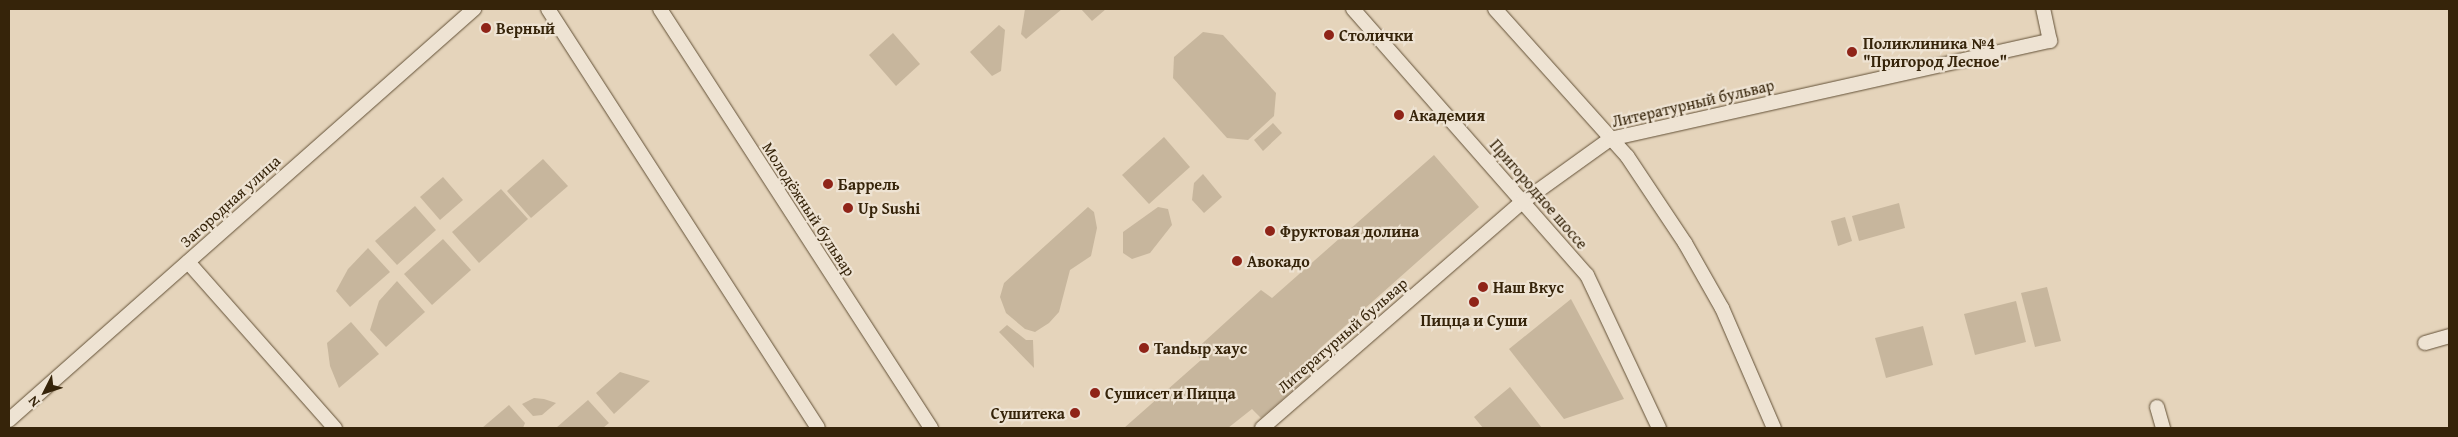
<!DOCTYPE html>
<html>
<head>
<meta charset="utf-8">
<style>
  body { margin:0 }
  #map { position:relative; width:2458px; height:437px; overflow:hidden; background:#e5d4bb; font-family:"Gentium Book Plus",serif }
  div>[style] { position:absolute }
  .green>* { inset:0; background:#c7b69d }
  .roads { filter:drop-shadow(0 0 1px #625036) drop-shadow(0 0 1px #625036) }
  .street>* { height:14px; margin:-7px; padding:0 7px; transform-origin:7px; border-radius:7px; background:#eee3d3 }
  .dots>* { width:14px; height:14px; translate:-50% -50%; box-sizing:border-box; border:2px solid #eee3d3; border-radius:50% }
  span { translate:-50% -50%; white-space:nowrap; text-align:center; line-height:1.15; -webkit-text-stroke:4.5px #eee3d3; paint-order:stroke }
  .poi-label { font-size:16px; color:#36240a; font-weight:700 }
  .left { translate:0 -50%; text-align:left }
  .right { translate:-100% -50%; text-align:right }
  .street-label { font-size:16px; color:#36240a }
  .frame { position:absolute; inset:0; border:10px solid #36240a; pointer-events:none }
  .north { position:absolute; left:20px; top:367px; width:50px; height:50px; -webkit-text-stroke:4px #eee3d3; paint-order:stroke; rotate:229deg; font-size:14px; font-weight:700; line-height:20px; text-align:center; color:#36240a }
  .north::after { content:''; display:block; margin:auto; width:18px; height:22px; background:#36240a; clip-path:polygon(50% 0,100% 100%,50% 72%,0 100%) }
</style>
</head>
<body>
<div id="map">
  <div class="green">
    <div style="clip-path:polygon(1025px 9px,1062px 9px,1026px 39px,1021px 34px)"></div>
    <div style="clip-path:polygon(1081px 9px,1106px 9px,1092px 21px)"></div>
    <div style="clip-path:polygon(999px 25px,1005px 30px,1001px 71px,992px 76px,970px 52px)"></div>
    <div style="clip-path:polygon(1203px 32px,1223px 35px,1276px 93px,1274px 116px,1248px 140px,1227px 138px,1173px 78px,1174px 57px)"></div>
    <div style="clip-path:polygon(893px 33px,920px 64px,896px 86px,869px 55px)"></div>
    <div style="clip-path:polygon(1273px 123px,1282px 133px,1263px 151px,1254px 140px)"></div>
    <div style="clip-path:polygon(1164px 137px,1190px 167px,1149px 204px,1122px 175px)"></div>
    <div style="clip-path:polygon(1434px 155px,1479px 207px,1318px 350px,1314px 372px,1261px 418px,1252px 409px,1228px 428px,1124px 428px,1201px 360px,1194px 351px,1261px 290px,1272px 298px)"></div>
    <div style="clip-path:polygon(543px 159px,568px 186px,531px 218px,507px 191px)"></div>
    <div style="clip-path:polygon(1203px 174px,1222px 197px,1204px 213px,1192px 200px,1194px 183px)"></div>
    <div style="clip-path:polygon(443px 177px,463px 200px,440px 220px,420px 197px)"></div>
    <div style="clip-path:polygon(501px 189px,528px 219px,479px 263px,452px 232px)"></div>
    <div style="clip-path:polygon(1899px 203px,1905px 228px,1859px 241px,1852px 216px)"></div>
    <div style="clip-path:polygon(415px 206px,436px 230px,397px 265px,375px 241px)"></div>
    <div style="clip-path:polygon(1088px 207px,1094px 212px,1097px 228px,1091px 256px,1070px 270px,1059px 312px,1049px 323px,1035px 332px,1025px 329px,1006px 313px,1000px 297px,1004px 283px)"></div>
    <div style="clip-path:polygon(1158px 207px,1168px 209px,1172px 225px,1150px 253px,1132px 259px,1123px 253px,1123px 232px)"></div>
    <div style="clip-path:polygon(1845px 217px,1852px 241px,1838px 246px,1831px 221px)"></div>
    <div style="clip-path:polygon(443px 239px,471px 270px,432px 305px,404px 274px)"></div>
    <div style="clip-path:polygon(368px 248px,390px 272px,350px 307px,336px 291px,348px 269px)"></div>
    <div style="clip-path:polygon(397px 281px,425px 312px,386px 347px,370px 330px,379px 301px)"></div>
    <div style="clip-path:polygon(2047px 287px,2061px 341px,2035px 347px,2021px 293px)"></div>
    <div style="clip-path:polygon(1571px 299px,1624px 399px,1564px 419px,1509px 349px)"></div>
    <div style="clip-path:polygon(2016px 301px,2026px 342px,1975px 355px,1964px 314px)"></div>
    <div style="clip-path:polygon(351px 322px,379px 354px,339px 388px,330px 366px,327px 343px)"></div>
    <div style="clip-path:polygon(1007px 325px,1026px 340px,1033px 340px,1034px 368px,999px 332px)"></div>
    <div style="clip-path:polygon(1923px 326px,1933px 365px,1886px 378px,1875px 338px)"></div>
    <div style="clip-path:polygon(620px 372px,650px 381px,614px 414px,596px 393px)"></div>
    <div style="clip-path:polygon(1510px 387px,1542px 428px,1483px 428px,1474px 417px)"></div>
    <div style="clip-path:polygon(534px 398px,544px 399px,556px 403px,542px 415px,533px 416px,522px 404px)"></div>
    <div style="clip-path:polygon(588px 400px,609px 423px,603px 428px,556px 428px)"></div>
    <div style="clip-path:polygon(509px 405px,525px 423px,523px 428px,482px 428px)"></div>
  </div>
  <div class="roads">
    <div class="street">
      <div style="left:548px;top:9px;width:498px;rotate:57.2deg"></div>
      <div style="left:660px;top:9px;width:499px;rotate:57.1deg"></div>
      <div style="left:1353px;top:9px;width:354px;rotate:48.7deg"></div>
      <div style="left:1587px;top:275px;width:169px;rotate:64.8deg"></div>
      <div style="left:1495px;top:9px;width:198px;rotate:48.1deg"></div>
      <div style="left:1627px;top:156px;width:105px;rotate:56.3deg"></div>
      <div style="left:1685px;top:243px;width:75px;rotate:60.4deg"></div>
      <div style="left:1722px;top:308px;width:131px;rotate:66.6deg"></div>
      <div style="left:188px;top:262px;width:222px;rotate:48.5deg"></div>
      <div style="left:2425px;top:343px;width:25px;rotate:-16deg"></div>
      <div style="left:2157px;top:407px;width:22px;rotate:74deg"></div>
      <div style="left:9px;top:420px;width:621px;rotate:-41.47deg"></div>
      <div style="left:1262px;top:428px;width:343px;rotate:-41deg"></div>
      <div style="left:1521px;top:203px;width:110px;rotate:-35.7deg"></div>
      <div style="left:1610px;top:139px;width:451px;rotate:-12.6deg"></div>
      <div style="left:2050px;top:41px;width:33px;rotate:-102deg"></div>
    </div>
  </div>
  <div class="dots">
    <div style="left:486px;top:28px;background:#8f2418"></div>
    <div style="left:1329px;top:35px;background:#8f2418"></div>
    <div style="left:1852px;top:52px;background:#8f2418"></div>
    <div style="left:1399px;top:115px;background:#8f2418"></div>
    <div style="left:828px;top:184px;background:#8f2418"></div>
    <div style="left:848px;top:208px;background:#8f2418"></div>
    <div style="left:1270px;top:231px;background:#8f2418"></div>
    <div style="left:1237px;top:261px;background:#8f2418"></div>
    <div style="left:1483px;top:287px;background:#8f2418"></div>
    <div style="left:1474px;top:302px;background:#8f2418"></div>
    <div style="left:1144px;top:348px;background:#8f2418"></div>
    <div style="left:1095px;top:393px;background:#8f2418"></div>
    <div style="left:1075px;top:413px;background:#8f2418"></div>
  </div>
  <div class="poi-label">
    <span class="left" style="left:496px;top:28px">Верный</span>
    <span class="left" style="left:1339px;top:35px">Столички</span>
    <span class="left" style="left:1863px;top:52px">Поликлиника №4<br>"Пригород Лесное"</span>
    <span class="left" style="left:1409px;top:115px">Академия</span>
    <span class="left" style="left:838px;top:184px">Баррель</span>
    <span class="left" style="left:858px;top:208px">Up Sushi</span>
    <span class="left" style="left:1280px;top:231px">Фруктовая долина</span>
    <span class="left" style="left:1247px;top:261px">Авокадо</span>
    <span class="left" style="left:1493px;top:287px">Наш Вкус</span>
    <span style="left:1474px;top:320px">Пицца и Суши</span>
    <span class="left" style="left:1154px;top:348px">Tandыр хаус</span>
    <span class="left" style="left:1105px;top:393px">Сушисет и Пицца</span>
    <span class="right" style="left:1065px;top:413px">Сушитека</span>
  </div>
  <div class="street-label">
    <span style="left:1693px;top:103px;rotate:-13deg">Литературный бульвар</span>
    <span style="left:1539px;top:194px;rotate:49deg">Пригородное шоссе</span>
    <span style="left:230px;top:201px;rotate:-42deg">Загородная улица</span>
    <span style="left:809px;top:209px;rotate:57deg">Молодёжный бульвар</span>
    <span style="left:1342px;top:335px;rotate:-41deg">Литературный бульвар</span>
  </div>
  <div class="frame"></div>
  <div class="north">N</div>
</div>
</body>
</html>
